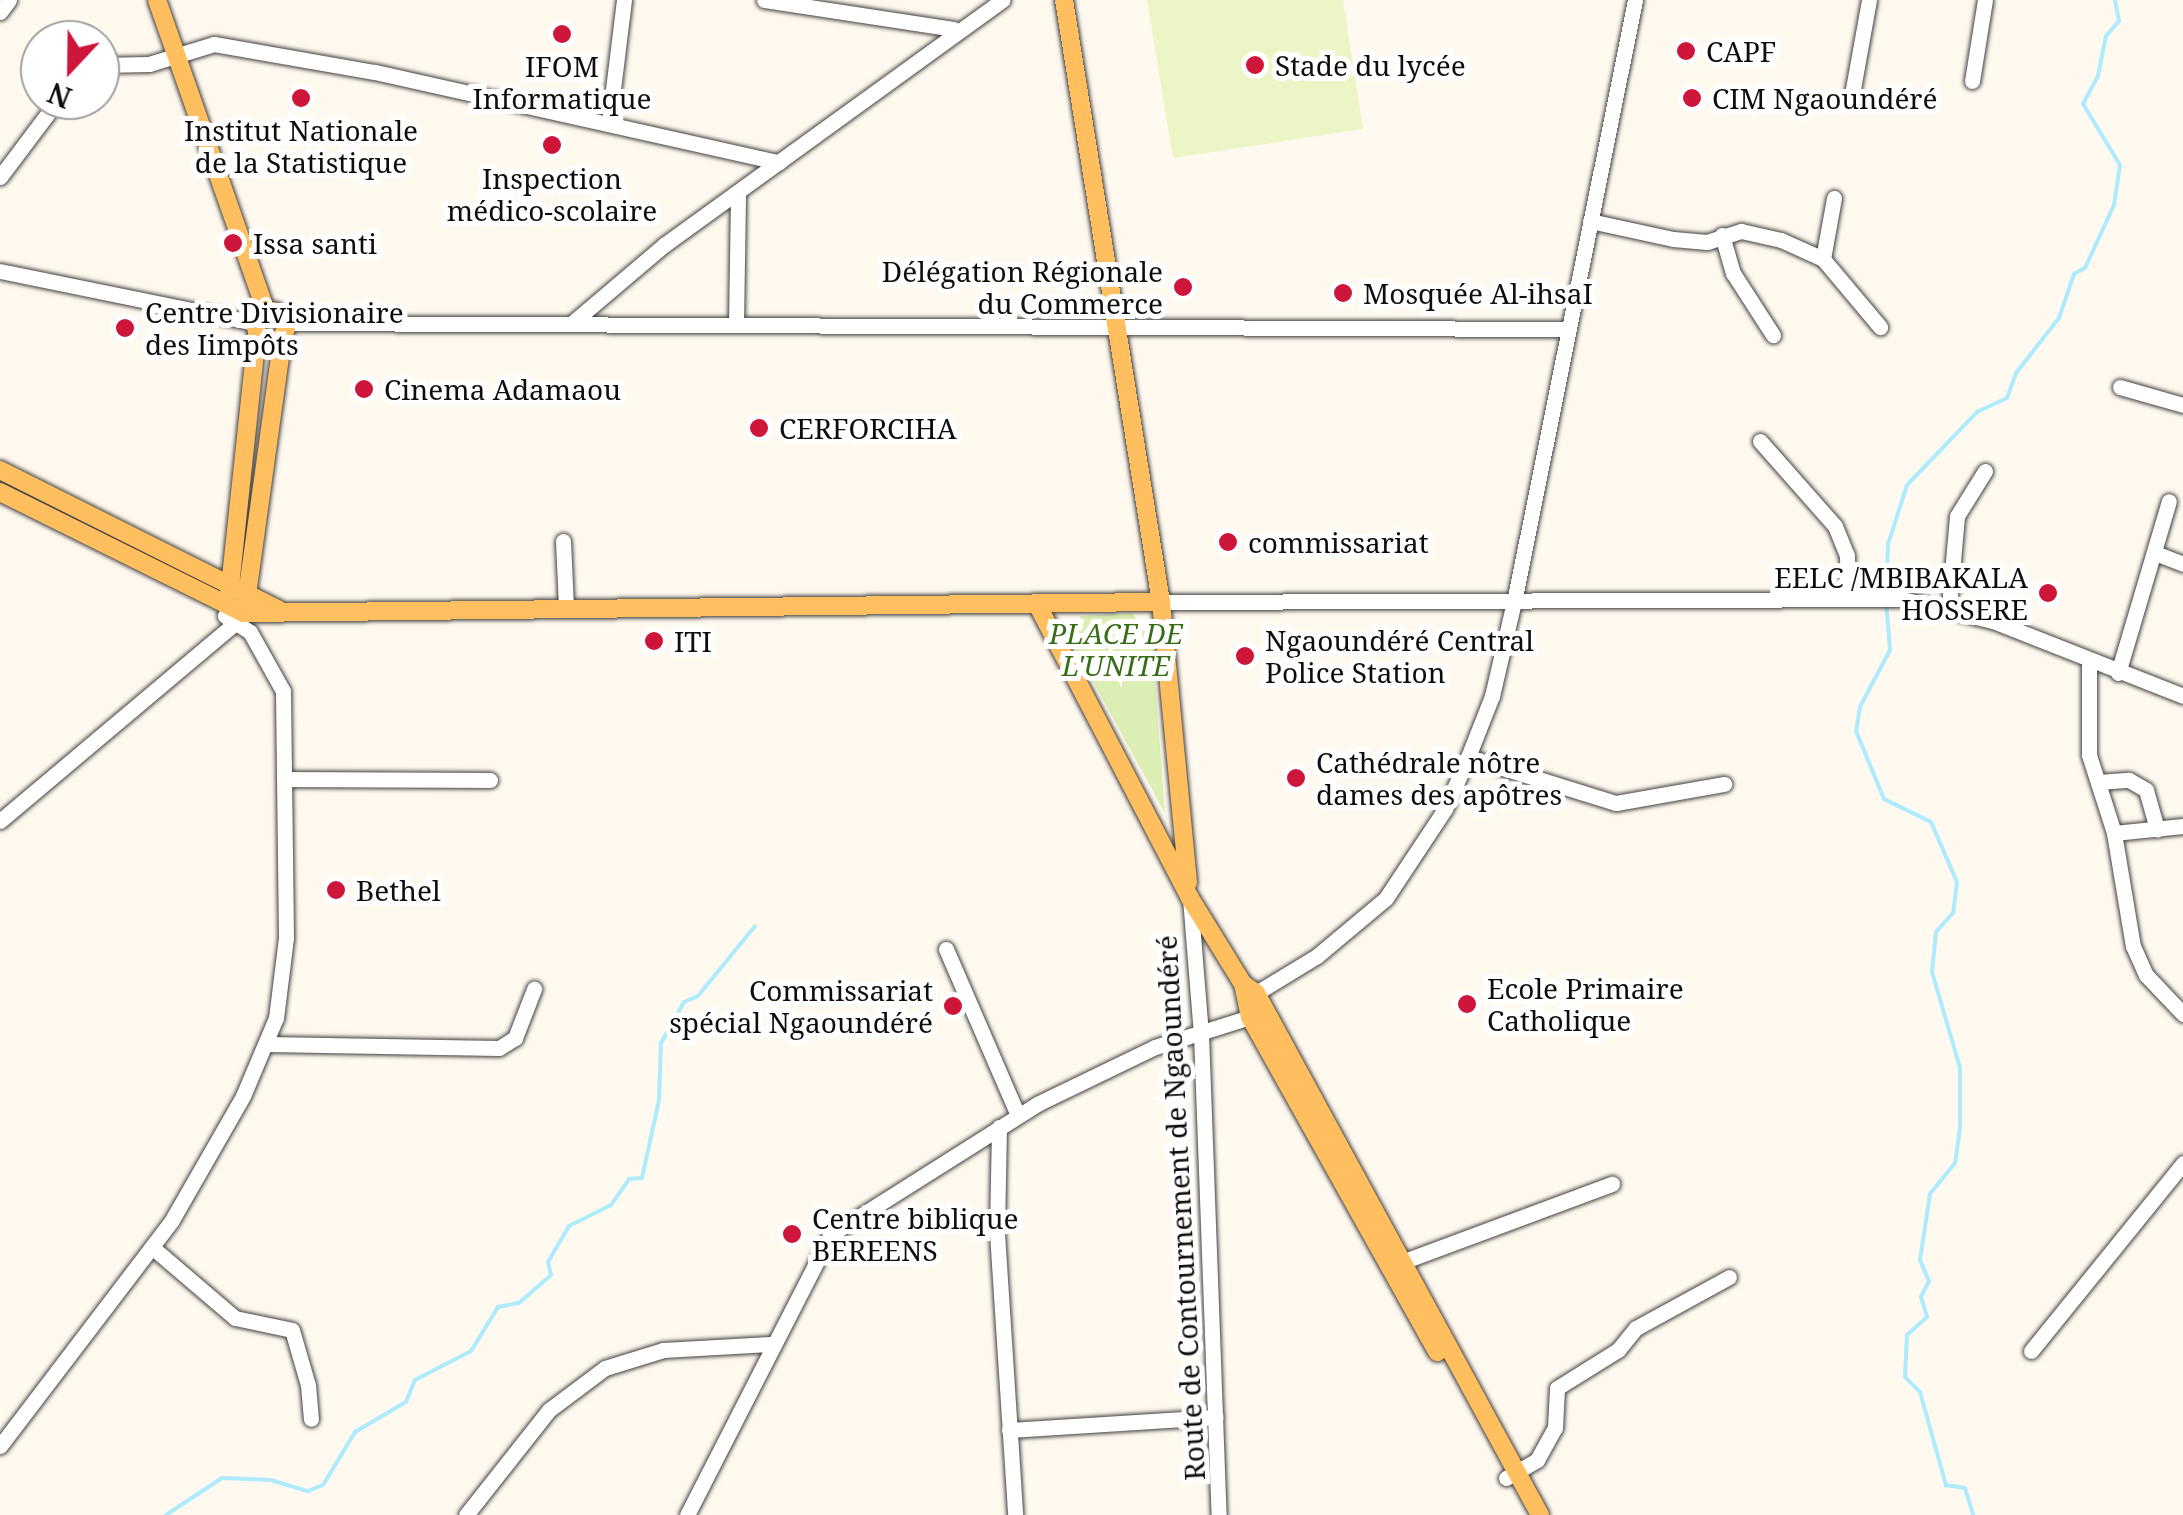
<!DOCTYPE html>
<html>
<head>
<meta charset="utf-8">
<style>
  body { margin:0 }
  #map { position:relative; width:2183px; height:1515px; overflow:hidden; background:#fff9ef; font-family:"Noto Serif",serif }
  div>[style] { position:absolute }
  .green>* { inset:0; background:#dbeeb3 }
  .pitch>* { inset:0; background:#ecf5c6 }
  .stream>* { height:4px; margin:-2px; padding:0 2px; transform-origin:2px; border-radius:2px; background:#adebfd }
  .roads { filter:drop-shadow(0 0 2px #414141) drop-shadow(0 0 2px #414141) }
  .minor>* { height:15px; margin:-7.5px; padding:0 7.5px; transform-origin:7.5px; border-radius:7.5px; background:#fff }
  .major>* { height:18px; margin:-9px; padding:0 9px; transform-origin:9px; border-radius:9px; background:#ffbf5f }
  .major>.ring { margin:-9px; padding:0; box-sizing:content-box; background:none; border:18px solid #ffbf5f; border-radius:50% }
  .dots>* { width:28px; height:28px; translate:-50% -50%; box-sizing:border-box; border:5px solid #fff; border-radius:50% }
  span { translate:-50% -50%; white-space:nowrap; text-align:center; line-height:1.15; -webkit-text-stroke:10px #fff; paint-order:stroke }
  .poi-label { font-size:28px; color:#0e0e0e }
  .left { translate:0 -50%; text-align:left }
  .right { translate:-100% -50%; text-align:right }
  .park-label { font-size:28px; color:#366d16; font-style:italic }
  .street-label { font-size:28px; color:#0e0e0e }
  .north { position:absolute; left:20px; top:20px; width:100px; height:100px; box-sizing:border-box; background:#fff; border:2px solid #9f9f9f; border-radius:50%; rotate:202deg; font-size:28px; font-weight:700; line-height:40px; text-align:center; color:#0e0e0e }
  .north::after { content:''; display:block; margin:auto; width:35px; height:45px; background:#ce163b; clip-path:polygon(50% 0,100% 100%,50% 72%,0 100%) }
</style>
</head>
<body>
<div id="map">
  <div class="green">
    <div style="clip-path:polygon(1132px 613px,1152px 641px,1165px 813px,1069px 637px,1081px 616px)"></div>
  </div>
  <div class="pitch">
    <div style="clip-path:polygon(1147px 0,1343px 0,1363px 129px,1173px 158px)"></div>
  </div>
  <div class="stream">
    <div style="left:1886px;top:592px;width:48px;rotate:-87.6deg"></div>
    <div style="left:1888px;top:544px;width:62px;rotate:-72.1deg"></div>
    <div style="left:1907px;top:485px;width:101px;rotate:-46.2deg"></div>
    <div style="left:1977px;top:412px;width:33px;rotate:-25deg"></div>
    <div style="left:2007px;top:398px;width:27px;rotate:-70deg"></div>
    <div style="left:2016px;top:373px;width:70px;rotate:-52deg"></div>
    <div style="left:2059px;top:318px;width:46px;rotate:-71.2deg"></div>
    <div style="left:2074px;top:274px;width:13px;rotate:-29deg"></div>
    <div style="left:2085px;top:268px;width:69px;rotate:-65.3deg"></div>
    <div style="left:2114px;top:205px;width:40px;rotate:-81.5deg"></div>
    <div style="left:2120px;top:165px;width:71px;rotate:-121.2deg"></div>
    <div style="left:2083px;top:104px;width:32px;rotate:-62deg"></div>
    <div style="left:2098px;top:76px;width:41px;rotate:-78.7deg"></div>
    <div style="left:2106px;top:36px;width:20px;rotate:-49deg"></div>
    <div style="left:2119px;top:21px;width:21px;rotate:-101deg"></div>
    <div style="left:1886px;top:601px;width:49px;rotate:85.3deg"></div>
    <div style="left:1890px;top:650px;width:64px;rotate:117.8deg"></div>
    <div style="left:1860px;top:707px;width:24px;rotate:99deg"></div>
    <div style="left:1856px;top:731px;width:74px;rotate:67.6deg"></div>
    <div style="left:1884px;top:799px;width:52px;rotate:26.1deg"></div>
    <div style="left:1931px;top:822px;width:65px;rotate:66.6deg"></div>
    <div style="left:1957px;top:882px;width:31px;rotate:97deg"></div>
    <div style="left:1953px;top:913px;width:25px;rotate:132deg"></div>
    <div style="left:1936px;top:932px;width:40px;rotate:95.7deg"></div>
    <div style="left:1932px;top:972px;width:100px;rotate:73.7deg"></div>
    <div style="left:1960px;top:1068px;width:60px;rotate:90deg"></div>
    <div style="left:1960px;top:1128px;width:35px;rotate:98deg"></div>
    <div style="left:1955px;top:1163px;width:40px;rotate:129deg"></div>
    <div style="left:1930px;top:1194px;width:67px;rotate:98.6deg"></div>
    <div style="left:1920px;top:1260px;width:23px;rotate:67deg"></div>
    <div style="left:1929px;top:1281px;width:18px;rotate:117deg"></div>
    <div style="left:1921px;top:1297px;width:21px;rotate:73deg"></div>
    <div style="left:1927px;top:1317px;width:27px;rotate:138deg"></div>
    <div style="left:1907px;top:1335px;width:42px;rotate:92.7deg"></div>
    <div style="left:1905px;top:1377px;width:21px;rotate:45deg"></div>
    <div style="left:1920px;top:1392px;width:97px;rotate:74.4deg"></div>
    <div style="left:1946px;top:1485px;width:19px;rotate:9deg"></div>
    <div style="left:1965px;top:1488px;width:28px;rotate:73deg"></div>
    <div style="left:166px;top:1515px;width:67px;rotate:-33.5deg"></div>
    <div style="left:222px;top:1478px;width:49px;rotate:2.3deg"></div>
    <div style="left:271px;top:1480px;width:39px;rotate:17deg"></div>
    <div style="left:308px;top:1491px;width:16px;rotate:-22deg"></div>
    <div style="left:323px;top:1485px;width:62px;rotate:-58.9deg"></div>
    <div style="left:355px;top:1432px;width:59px;rotate:-30.5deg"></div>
    <div style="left:406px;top:1402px;width:24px;rotate:-68deg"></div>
    <div style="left:415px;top:1380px;width:63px;rotate:-27.4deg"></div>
    <div style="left:471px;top:1351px;width:52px;rotate:-58.5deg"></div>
    <div style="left:498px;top:1307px;width:21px;rotate:-11deg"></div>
    <div style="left:519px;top:1303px;width:43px;rotate:-41.2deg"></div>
    <div style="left:551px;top:1275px;width:13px;rotate:-103deg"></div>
    <div style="left:548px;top:1262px;width:42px;rotate:-59.7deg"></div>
    <div style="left:569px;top:1226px;width:47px;rotate:-26.6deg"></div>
    <div style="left:611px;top:1205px;width:32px;rotate:-55deg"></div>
    <div style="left:629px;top:1179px;width:13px;rotate:-4deg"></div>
    <div style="left:642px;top:1178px;width:80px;rotate:-77.7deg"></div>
    <div style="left:659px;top:1100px;width:57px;rotate:-88deg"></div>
    <div style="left:661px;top:1043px;width:47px;rotate:-60.7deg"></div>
    <div style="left:684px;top:1002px;width:15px;rotate:-23deg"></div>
    <div style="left:698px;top:996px;width:90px;rotate:-50.8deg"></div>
  </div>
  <div class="roads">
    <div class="minor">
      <div style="left:764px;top:0;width:192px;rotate:8.7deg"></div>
      <div style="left:0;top:12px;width:15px;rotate:-53deg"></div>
      <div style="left:100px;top:65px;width:49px;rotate:-1.2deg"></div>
      <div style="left:149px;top:64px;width:68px;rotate:-17.1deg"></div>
      <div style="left:214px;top:44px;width:163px;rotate:9.9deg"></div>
      <div style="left:375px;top:72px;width:414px;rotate:12.6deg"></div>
      <div style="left:1972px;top:81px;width:82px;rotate:-80.9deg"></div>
      <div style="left:1851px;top:100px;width:102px;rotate:-79.8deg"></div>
      <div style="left:609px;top:122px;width:123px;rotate:-83deg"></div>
      <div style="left:0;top:177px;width:96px;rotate:-53deg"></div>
      <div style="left:1590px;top:221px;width:85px;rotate:12.2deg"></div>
      <div style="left:1673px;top:239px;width:34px;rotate:5deg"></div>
      <div style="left:1707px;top:242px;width:36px;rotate:-18deg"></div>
      <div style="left:1741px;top:231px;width:41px;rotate:12.7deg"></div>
      <div style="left:1781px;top:240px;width:46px;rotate:24.3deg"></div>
      <div style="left:1823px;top:259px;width:89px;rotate:50deg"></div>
      <div style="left:1722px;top:235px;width:40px;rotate:74deg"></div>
      <div style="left:1733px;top:273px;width:74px;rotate:57.2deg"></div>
      <div style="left:1823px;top:259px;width:62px;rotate:-79.8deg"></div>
      <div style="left:0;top:271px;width:261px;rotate:11.5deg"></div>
      <div style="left:286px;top:323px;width:1280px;rotate:0.27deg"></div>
      <div style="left:572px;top:323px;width:121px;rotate:-40.3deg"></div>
      <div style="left:664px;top:245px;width:418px;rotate:-35.9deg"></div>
      <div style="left:736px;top:324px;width:132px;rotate:-89.1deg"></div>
      <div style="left:2120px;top:387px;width:66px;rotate:15.9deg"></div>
      <div style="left:1760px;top:441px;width:113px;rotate:48.6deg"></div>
      <div style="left:1835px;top:526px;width:31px;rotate:68deg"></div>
      <div style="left:1847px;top:555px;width:43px;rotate:88.7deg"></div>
      <div style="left:563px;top:541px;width:65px;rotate:87.4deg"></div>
      <div style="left:2155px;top:553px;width:30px;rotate:21deg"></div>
      <div style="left:1161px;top:602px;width:741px;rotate:-0.23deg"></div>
      <div style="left:1902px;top:599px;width:94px;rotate:13.6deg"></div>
      <div style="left:1993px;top:621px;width:204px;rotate:21.5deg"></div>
      <div style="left:1949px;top:606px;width:90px;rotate:-84.9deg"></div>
      <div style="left:1957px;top:516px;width:53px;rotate:-58.1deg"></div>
      <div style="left:2089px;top:660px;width:95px;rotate:90deg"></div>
      <div style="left:2089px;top:755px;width:82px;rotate:72.2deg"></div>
      <div style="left:2114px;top:833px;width:115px;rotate:80.5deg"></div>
      <div style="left:2133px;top:946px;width:32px;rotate:66deg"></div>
      <div style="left:2146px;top:975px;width:54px;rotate:46.5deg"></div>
      <div style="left:2118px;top:673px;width:179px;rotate:-73.5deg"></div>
      <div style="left:1468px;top:757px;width:155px;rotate:17.3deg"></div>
      <div style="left:1616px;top:803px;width:110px;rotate:-10deg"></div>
      <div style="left:287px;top:779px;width:203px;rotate:0.3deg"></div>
      <div style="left:2098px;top:782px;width:31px;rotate:-4deg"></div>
      <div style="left:2129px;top:780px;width:20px;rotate:30deg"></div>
      <div style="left:2146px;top:790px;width:41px;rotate:74.2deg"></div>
      <div style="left:0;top:821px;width:315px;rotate:-40.1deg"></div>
      <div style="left:2114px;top:833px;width:69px;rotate:-5.8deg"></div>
      <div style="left:1190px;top:898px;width:136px;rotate:85.4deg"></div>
      <div style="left:1201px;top:1034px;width:481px;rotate:87.9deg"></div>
      <div style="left:946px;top:949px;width:181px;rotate:66.6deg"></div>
      <div style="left:1248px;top:998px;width:81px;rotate:-31.3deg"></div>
      <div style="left:1317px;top:956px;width:90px;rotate:-40deg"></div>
      <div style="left:1386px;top:898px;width:107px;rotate:-56.5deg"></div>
      <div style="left:1445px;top:809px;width:57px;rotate:-66.1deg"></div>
      <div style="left:1468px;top:757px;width:66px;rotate:-68.5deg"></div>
      <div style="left:1492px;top:696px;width:102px;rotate:-76.9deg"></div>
      <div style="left:1515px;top:597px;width:609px;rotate:-78.63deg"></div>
      <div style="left:266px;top:1044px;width:233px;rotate:1deg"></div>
      <div style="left:499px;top:1048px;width:19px;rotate:-32deg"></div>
      <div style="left:515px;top:1038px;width:53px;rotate:-68.8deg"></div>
      <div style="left:999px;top:1127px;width:106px;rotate:91.1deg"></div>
      <div style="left:997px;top:1233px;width:283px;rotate:86.3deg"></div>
      <div style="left:153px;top:1248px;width:108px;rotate:40.5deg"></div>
      <div style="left:235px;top:1318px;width:58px;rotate:11.9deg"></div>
      <div style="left:292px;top:1330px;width:57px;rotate:73.8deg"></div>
      <div style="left:308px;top:1385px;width:34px;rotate:85deg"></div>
      <div style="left:1391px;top:1266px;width:236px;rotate:-20.4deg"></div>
      <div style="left:2031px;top:1351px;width:242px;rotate:-51deg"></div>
      <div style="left:1009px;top:1430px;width:207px;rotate:-3.6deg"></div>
      <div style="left:0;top:1446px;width:284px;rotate:-52.7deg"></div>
      <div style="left:172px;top:1220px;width:143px;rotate:-60.2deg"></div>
      <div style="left:243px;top:1096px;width:85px;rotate:-67.1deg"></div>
      <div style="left:276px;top:1018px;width:81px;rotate:-82.9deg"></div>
      <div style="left:286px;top:938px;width:247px;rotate:-90.7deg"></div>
      <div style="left:283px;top:691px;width:68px;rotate:-119.2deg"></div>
      <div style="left:250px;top:632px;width:30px;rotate:-147deg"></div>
      <div style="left:1506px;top:1478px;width:36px;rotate:-30deg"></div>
      <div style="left:1537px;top:1460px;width:37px;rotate:-61deg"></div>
      <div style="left:1555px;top:1428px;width:40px;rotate:-87.1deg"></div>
      <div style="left:1557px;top:1388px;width:72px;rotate:-31.9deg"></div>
      <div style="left:1618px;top:1350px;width:28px;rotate:-51deg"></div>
      <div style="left:1636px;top:1328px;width:106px;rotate:-28.7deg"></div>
      <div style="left:466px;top:1515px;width:134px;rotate:-51.7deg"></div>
      <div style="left:549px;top:1410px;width:70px;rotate:-36.9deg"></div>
      <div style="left:605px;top:1368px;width:61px;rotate:-17.2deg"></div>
      <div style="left:663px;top:1350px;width:107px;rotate:-3.2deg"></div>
      <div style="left:687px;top:1515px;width:314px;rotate:-62.9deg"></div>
      <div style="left:830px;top:1235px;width:245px;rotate:-32.3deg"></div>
      <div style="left:1037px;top:1104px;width:131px;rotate:-25.8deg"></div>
      <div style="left:1155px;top:1047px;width:100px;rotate:-17.5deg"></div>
    </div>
    <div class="major">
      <div style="left:157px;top:0;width:330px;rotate:70.7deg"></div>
      <div style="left:1064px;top:0;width:610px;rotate:80.85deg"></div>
      <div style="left:1161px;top:602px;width:282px;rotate:84.5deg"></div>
      <div class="ring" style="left:256px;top:311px;width:12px;height:12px"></div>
      <div style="left:0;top:470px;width:312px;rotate:26.6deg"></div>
      <div style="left:0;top:492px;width:272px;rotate:26.4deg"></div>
      <div style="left:244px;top:613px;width:917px;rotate:-0.69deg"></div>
      <div style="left:229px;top:596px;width:264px;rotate:-83.9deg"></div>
      <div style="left:246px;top:602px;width:268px;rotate:-82.1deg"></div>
      <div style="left:1037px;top:604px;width:331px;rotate:62.5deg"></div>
      <div style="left:1190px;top:898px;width:101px;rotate:58.4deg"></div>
      <div style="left:1243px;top:984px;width:16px;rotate:35deg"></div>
      <div style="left:1256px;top:993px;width:594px;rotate:61.45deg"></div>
      <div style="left:1243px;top:984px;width:34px;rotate:78deg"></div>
      <div style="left:1250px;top:1017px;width:384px;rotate:60.8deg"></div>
    </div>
  </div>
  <div class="dots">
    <div style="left:562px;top:34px;background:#ce163b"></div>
    <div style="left:1686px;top:51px;background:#ce163b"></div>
    <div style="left:1255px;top:65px;background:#ce163b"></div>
    <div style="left:301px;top:98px;background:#ce163b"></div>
    <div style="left:1692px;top:98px;background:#ce163b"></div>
    <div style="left:552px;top:145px;background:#ce163b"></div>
    <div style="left:233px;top:243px;background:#ce163b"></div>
    <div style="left:1183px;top:287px;background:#ce163b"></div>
    <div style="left:1343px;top:293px;background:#ce163b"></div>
    <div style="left:125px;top:328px;background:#ce163b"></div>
    <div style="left:364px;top:389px;background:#ce163b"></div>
    <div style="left:759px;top:428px;background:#ce163b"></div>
    <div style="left:1228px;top:542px;background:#ce163b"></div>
    <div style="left:2048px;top:593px;background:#ce163b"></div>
    <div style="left:654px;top:641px;background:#ce163b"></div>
    <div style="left:1245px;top:656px;background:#ce163b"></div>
    <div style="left:1296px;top:778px;background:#ce163b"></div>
    <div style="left:336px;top:890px;background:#ce163b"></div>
    <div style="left:1467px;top:1004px;background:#ce163b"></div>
    <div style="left:953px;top:1006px;background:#ce163b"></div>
    <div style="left:792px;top:1234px;background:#ce163b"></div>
  </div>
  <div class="poi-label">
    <span class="left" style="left:1706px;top:51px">CAPF</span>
    <span class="left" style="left:1275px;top:65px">Stade du lycée</span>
    <span style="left:562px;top:82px">IFOM<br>Informatique</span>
    <span class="left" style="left:1712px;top:98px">CIM Ngaoundéré</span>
    <span style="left:301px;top:146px">Institut Nationale<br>de la Statistique</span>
    <span style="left:552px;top:194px">Inspection<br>médico-scolaire</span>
    <span class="left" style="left:253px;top:243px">Issa santi</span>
    <span class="right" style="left:1163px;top:287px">Délégation Régionale<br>du Commerce</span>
    <span class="left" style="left:1363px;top:293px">Mosquée Al-ihsaI</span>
    <span class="left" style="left:145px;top:328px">Centre Divisionaire<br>des Iimpôts</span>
    <span class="left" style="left:384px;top:389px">Cinema Adamaou</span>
    <span class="left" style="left:779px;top:428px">CERFORCIHA</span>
    <span class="left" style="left:1248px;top:542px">commissariat</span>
    <span class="right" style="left:2028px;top:593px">EELC /MBIBAKALA<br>HOSSERE</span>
    <span class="left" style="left:1265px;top:656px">Ngaoundéré Central<br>Police Station</span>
    <span class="left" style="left:674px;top:641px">ITI</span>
    <span class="left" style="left:1316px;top:778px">Cathédrale nôtre<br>dames des apôtres</span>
    <span class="left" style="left:356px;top:890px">Bethel</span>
    <span class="left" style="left:1487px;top:1004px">Ecole Primaire<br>Catholique</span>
    <span class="right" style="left:933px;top:1006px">Commissariat<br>spécial Ngaoundéré</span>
    <span class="left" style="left:812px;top:1234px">Centre biblique<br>BEREENS</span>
  </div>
  <div class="park-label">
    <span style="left:1116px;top:649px">PLACE DE<br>L'UNITE</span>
  </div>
  <div class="street-label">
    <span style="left:1180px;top:1208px;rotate:-93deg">Route de Contournement de Ngaoundéré</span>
  </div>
  <div class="north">N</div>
</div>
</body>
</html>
